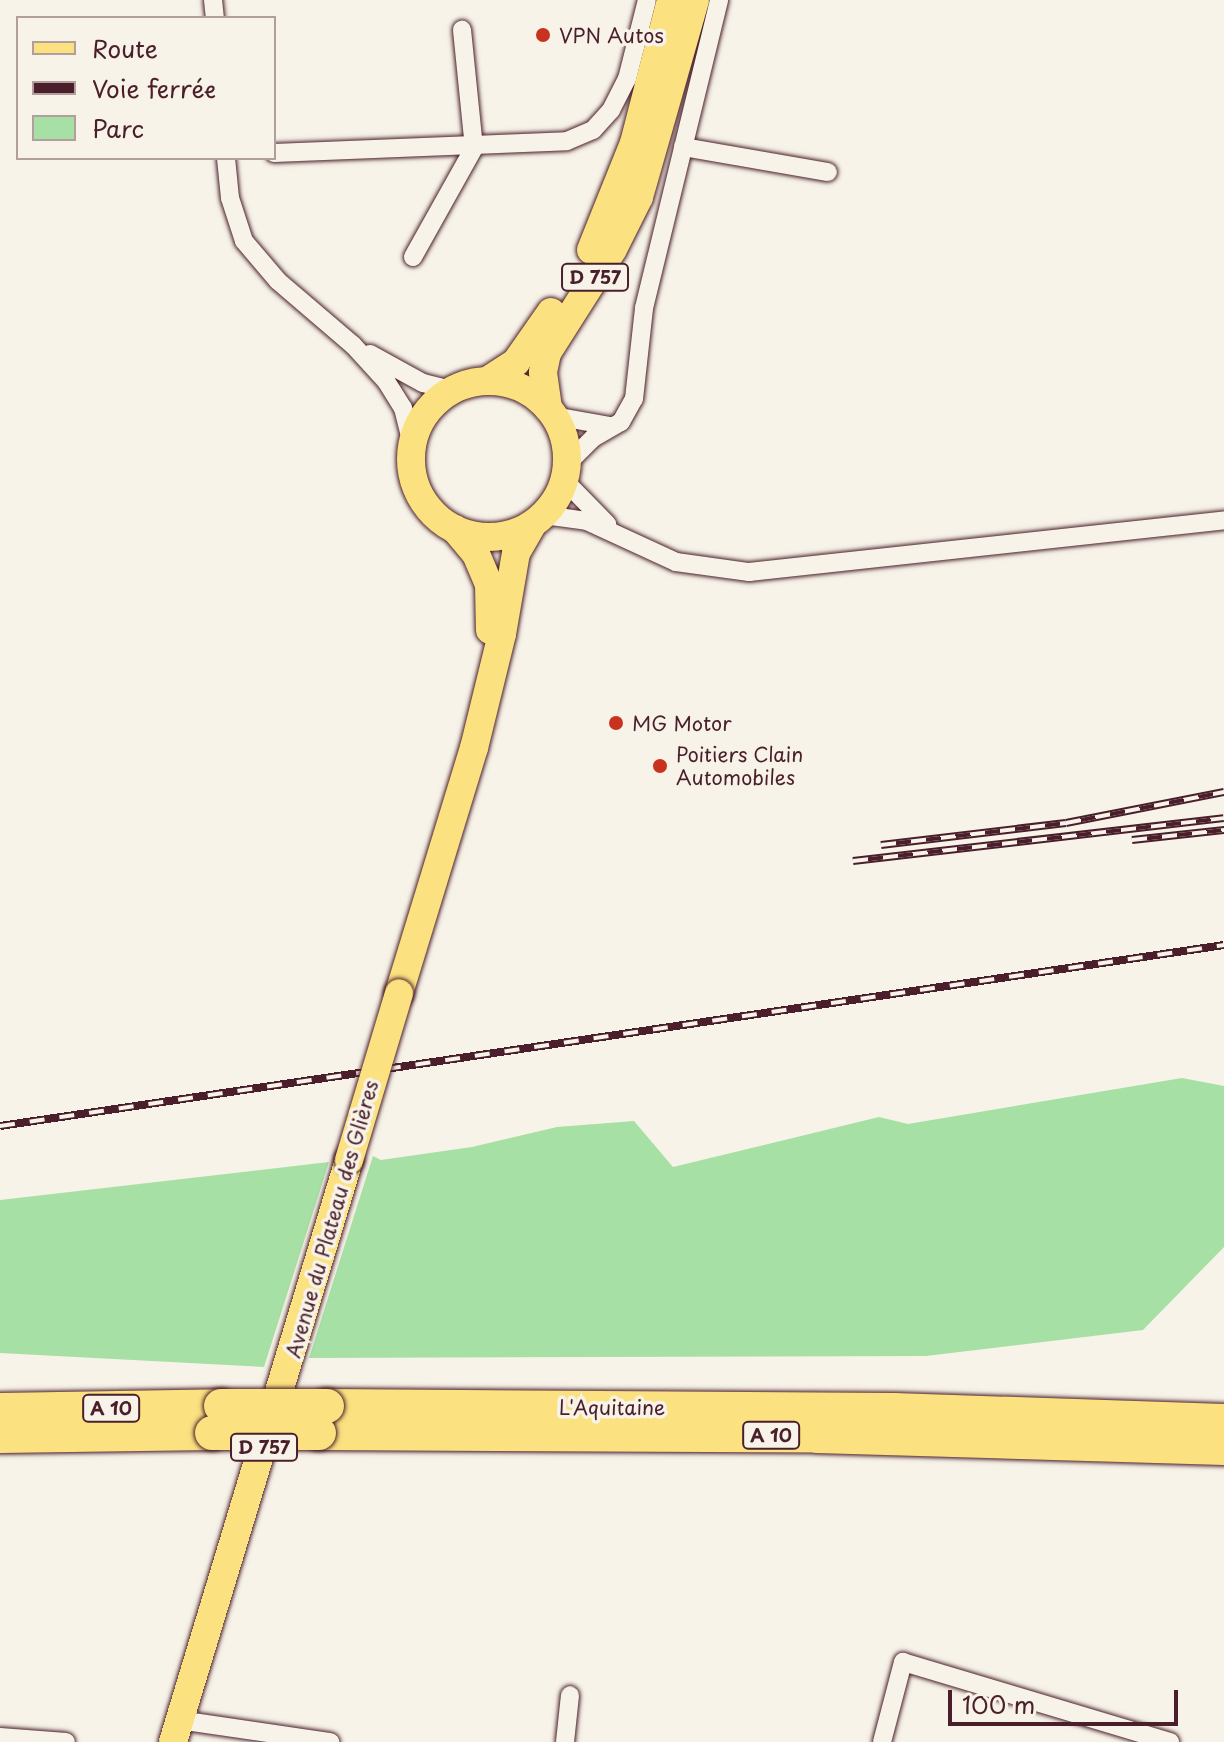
<!DOCTYPE html>
<html>
<head>
<meta charset="utf-8">
<style>
  body { margin:0 }
  #map { position:relative; width:1224px; height:1742px; overflow:hidden; background:#f7f3e8; font-family:"Playpen Sans",sans-serif }
  div>[style] { position:absolute }
  .green>* { inset:0; background:#a6e0a5 }
  .roads { filter:drop-shadow(0 0 2px #4a1f2b) drop-shadow(0 0 2px #4a1f2b) }
  .street>* { height:18px; margin:-9px; padding:0 9px; transform-origin:9px; border-radius:9px; background:#f7f3e8 }
  .primary>* { height:28px; margin:-14px; padding:0 14px; transform-origin:14px; border-radius:14px; background:#fbe180 }
  .primary>.ring { margin:-14px; padding:0; box-sizing:content-box; background:none; border:28px solid #fbe180; border-radius:50% }
  .highway>* { height:34px; margin:-17px; padding:0 17px; transform-origin:17px; border-radius:17px; background:#fbe180 }
  .rail>* { height:8px; margin-top:-4px; transform-origin:0; background:repeating-linear-gradient(90deg,#f7f3e8 0 15px,#4a1f2b 0 30px); box-sizing:border-box; border-block:2px solid #4a1f2b }
  .bridges { filter:drop-shadow(0 0 2px #4a1f2b) drop-shadow(0 0 2px #4a1f2b) }
  .primary-bridge>* { height:28px; margin:-14px; padding:0 14px; transform-origin:14px; border-radius:14px; background:#fbe180 }
  .highway-bridge>* { height:34px; margin:-17px; padding:0 17px; transform-origin:17px; border-radius:17px; background:#fbe180 }
  .dots>* { width:22px; height:22px; translate:-50% -50%; box-sizing:border-box; border:4px solid #f7f3e8; border-radius:50% }
  span { translate:-50% -50%; white-space:nowrap; text-align:center; line-height:1.15; -webkit-text-stroke:7px #f7f3e8; paint-order:stroke }
  .shield-label span { padding:2px 6px; background:#f7f3e8; border:2px solid; border-radius:6px; -webkit-text-stroke-width:0 }
  .shield-label { font-size:18px; color:#4a1f2b; font-weight:700 }
  .poi-label { font-size:20px; color:#4a1f2b }
  .left { translate:0 -50%; text-align:left }
  .street-label { font-size:20px; color:#4a1f2b }
  .legend { position:absolute; left:16px; top:16px; width:260px; height:144px; box-sizing:border-box; background:#f7f3e8; border:2px solid #b29e9c; margin:0; padding:10px 14px; list-style:none; font-size:24px; color:#4a1f2b }
  .legend li { display:flex; align-items:center; gap:16px; height:40px }
  .legend b { width:40px; border:2px solid #b29e9c }
  .scale { position:absolute; left:948px; top:1690px; width:230px; height:36px; box-sizing:border-box; border:4px solid #4a1f2b; border-top:0; padding-left:10px; font-size:24px; line-height:28px; white-space:nowrap; color:#4a1f2b; -webkit-text-stroke:6px #f7f3e8; paint-order:stroke }
</style>
</head>
<body>
<div id="map">
  <div class="green">
    <div style="clip-path:polygon(1182px 1078px,1224px 1086px,1224px 1247px,1143px 1330px,926px 1356px,309px 1358px,373px 1156px,381px 1160px,472px 1147px,557px 1127px,634px 1121px,673px 1167px,879px 1117px,908px 1124px)"></div>
    <div style="clip-path:polygon(329px 1162px,264px 1367px,0 1353px,0 1200px)"></div>
  </div>
  <div class="roads">
    <div class="street">
      <div style="left:213px;top:0;width:18px;rotate:84deg"></div>
      <div style="left:683px;top:147px;width:147px;rotate:9.8deg"></div>
      <div style="left:274px;top:153px;width:293px;rotate:-2.3deg"></div>
      <div style="left:567px;top:141px;width:28px;rotate:-23deg"></div>
      <div style="left:593px;top:130px;width:27px;rotate:-48deg"></div>
      <div style="left:611px;top:110px;width:35px;rotate:-63deg"></div>
      <div style="left:627px;top:79px;width:81px;rotate:-75.8deg"></div>
      <div style="left:226px;top:158px;width:40px;rotate:84.3deg"></div>
      <div style="left:230px;top:198px;width:45px;rotate:72deg"></div>
      <div style="left:244px;top:241px;width:52px;rotate:49.6deg"></div>
      <div style="left:278px;top:281px;width:99px;rotate:40.5deg"></div>
      <div style="left:353px;top:345px;width:49px;rotate:47.5deg"></div>
      <div style="left:386px;top:381px;width:32px;rotate:58deg"></div>
      <div style="left:403px;top:408px;width:38px;rotate:76deg"></div>
      <div style="left:413px;top:257px;width:125px;rotate:-60.8deg"></div>
      <div style="left:474px;top:148px;width:119px;rotate:-95.8deg"></div>
      <div style="left:370px;top:354px;width:60px;rotate:28.7deg"></div>
      <div style="left:423px;top:383px;width:30px;rotate:14deg"></div>
      <div style="left:554px;top:416px;width:57px;rotate:10.1deg"></div>
      <div style="left:567px;top:464px;width:37px;rotate:-45deg"></div>
      <div style="left:593px;top:438px;width:32px;rotate:-30deg"></div>
      <div style="left:621px;top:422px;width:26px;rotate:-61deg"></div>
      <div style="left:634px;top:399px;width:92px;rotate:-83.7deg"></div>
      <div style="left:644px;top:308px;width:317px;rotate:-76.3deg"></div>
      <div style="left:564px;top:480px;width:62px;rotate:45.7deg"></div>
      <div style="left:544px;top:515px;width:43px;rotate:7.9deg"></div>
      <div style="left:587px;top:521px;width:98px;rotate:24.7deg"></div>
      <div style="left:676px;top:562px;width:74px;rotate:7.8deg"></div>
      <div style="left:749px;top:572px;width:478px;rotate:-6.2deg"></div>
      <div style="left:179px;top:1720px;width:153px;rotate:8.3deg"></div>
      <div style="left:0;top:1737px;width:66px;rotate:4.3deg"></div>
      <div style="left:565px;top:1742px;width:47px;rotate:-83.9deg"></div>
      <div style="left:882px;top:1742px;width:83px;rotate:-75.3deg"></div>
      <div style="left:903px;top:1662px;width:279px;rotate:16.7deg"></div>
    </div>
    <div class="primary">
      <div style="left:591px;top:250px;width:115px;rotate:-68.1deg"></div>
      <div style="left:634px;top:143px;width:148px;rotate:-75.5deg"></div>
      <div style="left:487px;top:381px;width:35px;rotate:-33deg"></div>
      <div style="left:516px;top:362px;width:61px;rotate:-55deg"></div>
      <div class="ring" style="left:411px;top:381px;width:128px;height:128px"></div>
      <div style="left:548px;top:408px;width:36px;rotate:-98deg"></div>
      <div style="left:543px;top:372px;width:19px;rotate:-78deg"></div>
      <div style="left:547px;top:353px;width:123px;rotate:-57.6deg"></div>
      <div style="left:613px;top:249px;width:58px;rotate:-63.4deg"></div>
      <div style="left:639px;top:197px;width:205px;rotate:-74.1deg"></div>
      <div style="left:455px;top:529px;width:33px;rotate:50deg"></div>
      <div style="left:476px;top:554px;width:33px;rotate:67deg"></div>
      <div style="left:489px;top:584px;width:46px;rotate:88.8deg"></div>
      <div style="left:399px;top:993px;width:256px;rotate:-73deg"></div>
      <div style="left:474px;top:748px;width:117px;rotate:-76.2deg"></div>
      <div style="left:502px;top:634px;width:82px;rotate:-80.2deg"></div>
      <div style="left:516px;top:553px;width:32px;rotate:-60deg"></div>
      <div style="left:173px;top:1742px;width:608px;rotate:-73.17deg"></div>
    </div>
    <div class="highway">
      <div style="left:327px;top:1406px;width:567px;rotate:0.4deg"></div>
      <div style="left:894px;top:1410px;width:330px;rotate:1.9deg"></div>
      <div style="left:0;top:1410px;width:221px;rotate:-1deg"></div>
      <div style="left:319px;top:1433px;width:498px;rotate:0.3deg"></div>
      <div style="left:817px;top:1436px;width:407px;rotate:1.7deg"></div>
      <div style="left:0;top:1436px;width:212px;rotate:-0.8deg"></div>
    </div>
  </div>
  <div class="rail">
    <div style="left:1132px;top:840px;width:93px;rotate:-6.2deg"></div>
    <div style="left:881px;top:845px;width:186px;rotate:-6.8deg"></div>
    <div style="left:1066px;top:823px;width:161px;rotate:-11.1deg"></div>
    <div style="left:853px;top:861px;width:373px;rotate:-6.6deg"></div>
    <div style="left:0;top:1126px;width:1237px;rotate:-8.41deg"></div>
  </div>
  <div class="bridges">
    <div class="primary-bridge">
      <div style="left:349px;top:1160px;width:174px;rotate:-73.3deg"></div>
    </div>
    <div class="highway-bridge">
      <div style="left:221px;top:1406px;width:106px"></div>
      <div style="left:212px;top:1433px;width:107px"></div>
    </div>
  </div>
  <div class="dots">
    <div style="left:543px;top:35px;background:#c8321e"></div>
    <div style="left:616px;top:723px;background:#c8321e"></div>
    <div style="left:660px;top:766px;background:#c8321e"></div>
  </div>
  <div class="shield-label">
    <span style="left:595px;top:277px">D 757</span>
    <span style="left:111px;top:1408px">A 10</span>
    <span style="left:771px;top:1435px">A 10</span>
    <span style="left:264px;top:1447px">D 757</span>
  </div>
  <div class="poi-label">
    <span class="left" style="left:559px;top:35px">VPN Autos</span>
    <span class="left" style="left:632px;top:723px">MG Motor</span>
    <span class="left" style="left:676px;top:766px">Poitiers Clain<br>Automobiles</span>
  </div>
  <div class="street-label">
    <span style="left:332px;top:1219px;rotate:-74deg">Avenue du Plateau des Glières</span>
    <span style="left:612px;top:1407px">L'Aquitaine</span>
  </div>
  <ul class="legend">
  <li><b style="height:10px;background:#fbe180"></b>Route</li>
  <li><b style="height:10px;background:#4a1f2b"></b>Voie ferrée</li>
  <li><b style="height:22px;background:#a6e0a5"></b>Parc</li>
  </ul>
  <div class="scale">100 m</div>
</div>
</body>
</html>
